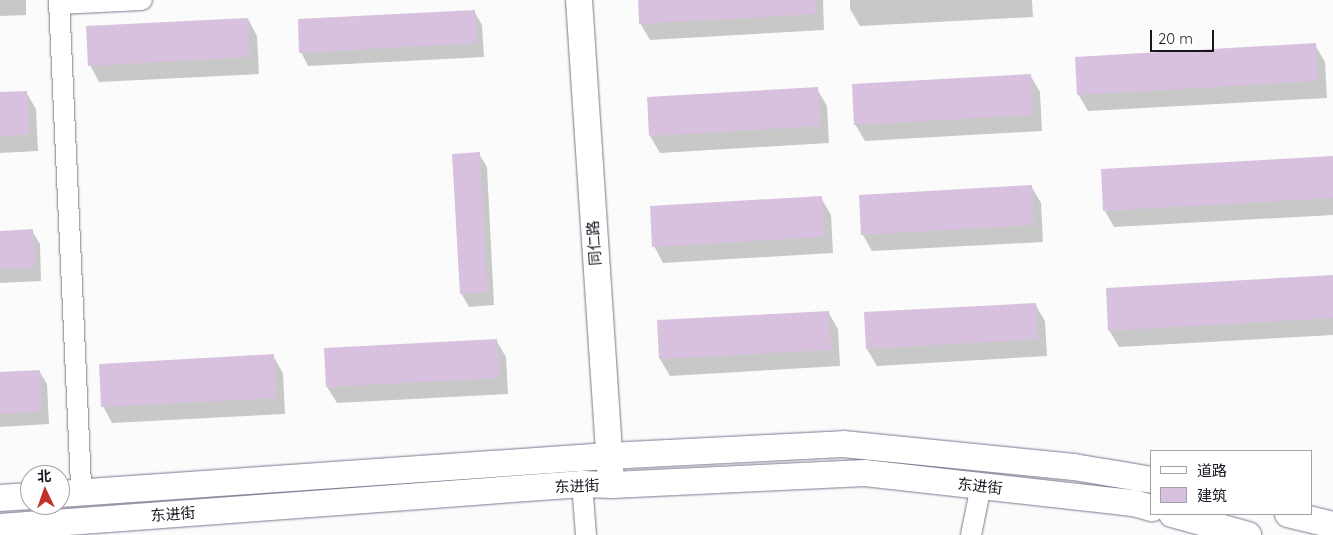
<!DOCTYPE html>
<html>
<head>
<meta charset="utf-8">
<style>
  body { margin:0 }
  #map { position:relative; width:1333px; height:535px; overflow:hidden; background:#fbfbfb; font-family:Quicksand,"Noto Sans SC",sans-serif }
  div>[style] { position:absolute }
  .shadow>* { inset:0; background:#0003 }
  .building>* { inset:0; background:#d8c1de }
  .roads { filter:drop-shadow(0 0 1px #7f768f) drop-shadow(0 0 1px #7f768f) }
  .minor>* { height:20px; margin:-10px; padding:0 10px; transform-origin:10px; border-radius:10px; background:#fff }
  .major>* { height:26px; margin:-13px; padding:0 13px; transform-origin:13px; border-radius:13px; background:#fff }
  span { translate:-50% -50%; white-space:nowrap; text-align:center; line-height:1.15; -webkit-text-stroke:4px #fff; paint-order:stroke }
  .street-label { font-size:15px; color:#1a1620 }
  .legend { position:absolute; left:1150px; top:450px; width:162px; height:65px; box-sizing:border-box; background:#fff; border:1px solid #a3a2a6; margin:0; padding:6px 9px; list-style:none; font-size:15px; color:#1a1620 }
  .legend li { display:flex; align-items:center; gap:10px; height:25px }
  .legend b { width:25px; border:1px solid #a3a2a6 }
  .north { position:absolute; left:20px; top:465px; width:50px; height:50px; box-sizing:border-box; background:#fff; border:1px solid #a3a2a6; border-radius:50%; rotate:357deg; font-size:14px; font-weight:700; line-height:20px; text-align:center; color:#1a1620 }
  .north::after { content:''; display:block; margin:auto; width:18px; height:22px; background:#c03229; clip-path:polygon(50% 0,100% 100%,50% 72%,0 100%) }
  .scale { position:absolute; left:1150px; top:30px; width:64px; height:22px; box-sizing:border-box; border:2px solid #1a1620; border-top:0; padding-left:6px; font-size:15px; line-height:18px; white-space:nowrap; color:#1a1620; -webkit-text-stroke:4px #fff; paint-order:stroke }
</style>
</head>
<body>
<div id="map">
  <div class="shadow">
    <div style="clip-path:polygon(0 0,26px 0,26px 15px,0 16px)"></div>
    <div style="clip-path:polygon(639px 0,823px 0,824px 30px,650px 40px,640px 23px)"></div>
    <div style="clip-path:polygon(850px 0,1032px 0,1033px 17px,860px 26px,850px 9px)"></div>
    <div style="clip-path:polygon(474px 11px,482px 25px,484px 57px,308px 66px,301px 52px)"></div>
    <div style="clip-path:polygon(248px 19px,257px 36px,259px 74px,99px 82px,90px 65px)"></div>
    <div style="clip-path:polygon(1315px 45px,1325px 62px,1327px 98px,1088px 111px,1078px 94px)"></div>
    <div style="clip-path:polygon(1030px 75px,1040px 92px,1042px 131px,865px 141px,855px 124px)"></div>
    <div style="clip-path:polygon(817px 89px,827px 106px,829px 143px,660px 153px,650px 136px)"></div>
    <div style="clip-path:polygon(26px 92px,36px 109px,38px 151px,0 153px,0 93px)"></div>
    <div style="clip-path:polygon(479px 154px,487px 167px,494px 305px,469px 307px,461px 293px)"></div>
    <div style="clip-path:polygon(1333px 157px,1333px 215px,1114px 227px,1105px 211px)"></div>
    <div style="clip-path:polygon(1031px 186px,1041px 203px,1043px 242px,872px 251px,863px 235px)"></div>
    <div style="clip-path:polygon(821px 198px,831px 215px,833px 253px,663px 263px,654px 246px)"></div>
    <div style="clip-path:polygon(32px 231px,40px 244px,41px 281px,0 283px,0 232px)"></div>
    <div style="clip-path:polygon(1333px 276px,1333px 335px,1119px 347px,1109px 330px)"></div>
    <div style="clip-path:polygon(1035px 304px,1045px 321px,1047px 356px,877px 366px,867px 349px)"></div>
    <div style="clip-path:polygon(828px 312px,838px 329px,840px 366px,670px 376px,660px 359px)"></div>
    <div style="clip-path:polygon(496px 340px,506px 357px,508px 394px,337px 403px,327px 387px)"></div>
    <div style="clip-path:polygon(273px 356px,283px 373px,285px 414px,112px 423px,103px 406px)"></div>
    <div style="clip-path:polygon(39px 371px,47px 384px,49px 424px,0 427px,0 373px)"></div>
  </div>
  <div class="building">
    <div style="clip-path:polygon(638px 0,816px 0,816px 14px,639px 24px)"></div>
    <div style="clip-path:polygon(475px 10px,477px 43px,299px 53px,298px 19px)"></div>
    <div style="clip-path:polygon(248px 18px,250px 57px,88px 66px,86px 26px)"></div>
    <div style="clip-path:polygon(1316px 43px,1318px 81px,1077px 95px,1075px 57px)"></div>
    <div style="clip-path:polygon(1031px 74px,1033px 115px,854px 125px,852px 84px)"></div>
    <div style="clip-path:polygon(818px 87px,820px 126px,649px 136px,647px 97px)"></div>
    <div style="clip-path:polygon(27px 91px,29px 134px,0 136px,0 92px)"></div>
    <div style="clip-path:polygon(480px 152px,487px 292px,460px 294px,452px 154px)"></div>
    <div style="clip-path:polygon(1333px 156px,1333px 198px,1103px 211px,1101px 169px)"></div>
    <div style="clip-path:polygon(1032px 185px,1034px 225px,861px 235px,859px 195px)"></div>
    <div style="clip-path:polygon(822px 196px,824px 237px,652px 247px,650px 206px)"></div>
    <div style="clip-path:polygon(33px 229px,35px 268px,0 269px,0 231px)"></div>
    <div style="clip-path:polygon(1333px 275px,1333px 318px,1108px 331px,1106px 288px)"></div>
    <div style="clip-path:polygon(1036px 303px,1038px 339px,866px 349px,864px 312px)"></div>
    <div style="clip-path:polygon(829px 311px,831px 350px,659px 359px,657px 320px)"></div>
    <div style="clip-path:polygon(497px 339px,499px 378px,326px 387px,324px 348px)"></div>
    <div style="clip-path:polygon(274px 354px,276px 398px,101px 407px,99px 364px)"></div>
    <div style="clip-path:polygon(40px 370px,42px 411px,0 414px,0 372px)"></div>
  </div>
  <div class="roads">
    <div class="minor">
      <div style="left:59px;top:0;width:492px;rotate:87.4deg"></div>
      <div style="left:59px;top:4px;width:83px;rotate:-2.8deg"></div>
      <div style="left:582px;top:484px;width:51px;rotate:85.5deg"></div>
      <div style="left:971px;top:535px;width:50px;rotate:-78.5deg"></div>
    </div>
    <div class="major">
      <div style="left:579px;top:0;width:473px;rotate:86.2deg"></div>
      <div style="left:60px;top:494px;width:549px;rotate:-3.97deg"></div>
      <div style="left:608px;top:456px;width:235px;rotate:-2.9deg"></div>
      <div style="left:843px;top:444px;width:232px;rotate:5.7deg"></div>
      <div style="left:1074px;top:467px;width:79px;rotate:9.5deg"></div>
      <div style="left:0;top:498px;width:30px;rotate:-4deg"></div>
      <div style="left:1172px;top:514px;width:79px;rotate:15.4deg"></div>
      <div style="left:1288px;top:514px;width:46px;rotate:13.7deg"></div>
      <div style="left:0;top:527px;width:584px;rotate:-4.23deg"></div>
      <div style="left:582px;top:484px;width:30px;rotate:2deg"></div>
      <div style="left:612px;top:485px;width:253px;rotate:-2.7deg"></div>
      <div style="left:865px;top:473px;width:271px;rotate:6.4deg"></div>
      <div style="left:1134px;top:503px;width:19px;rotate:16deg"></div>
    </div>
  </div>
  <div class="street-label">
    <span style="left:594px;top:243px;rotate:-94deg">同仁路</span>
    <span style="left:577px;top:486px;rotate:-2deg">东进街</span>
    <span style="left:980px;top:486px;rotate:6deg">东进街</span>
    <span style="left:173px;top:514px;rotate:-4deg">东进街</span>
  </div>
  <ul class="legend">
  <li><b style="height:6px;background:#fff"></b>道路</li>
  <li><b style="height:14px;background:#d8c1de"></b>建筑</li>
  </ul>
  <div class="north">北</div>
  <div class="scale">20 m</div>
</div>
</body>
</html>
